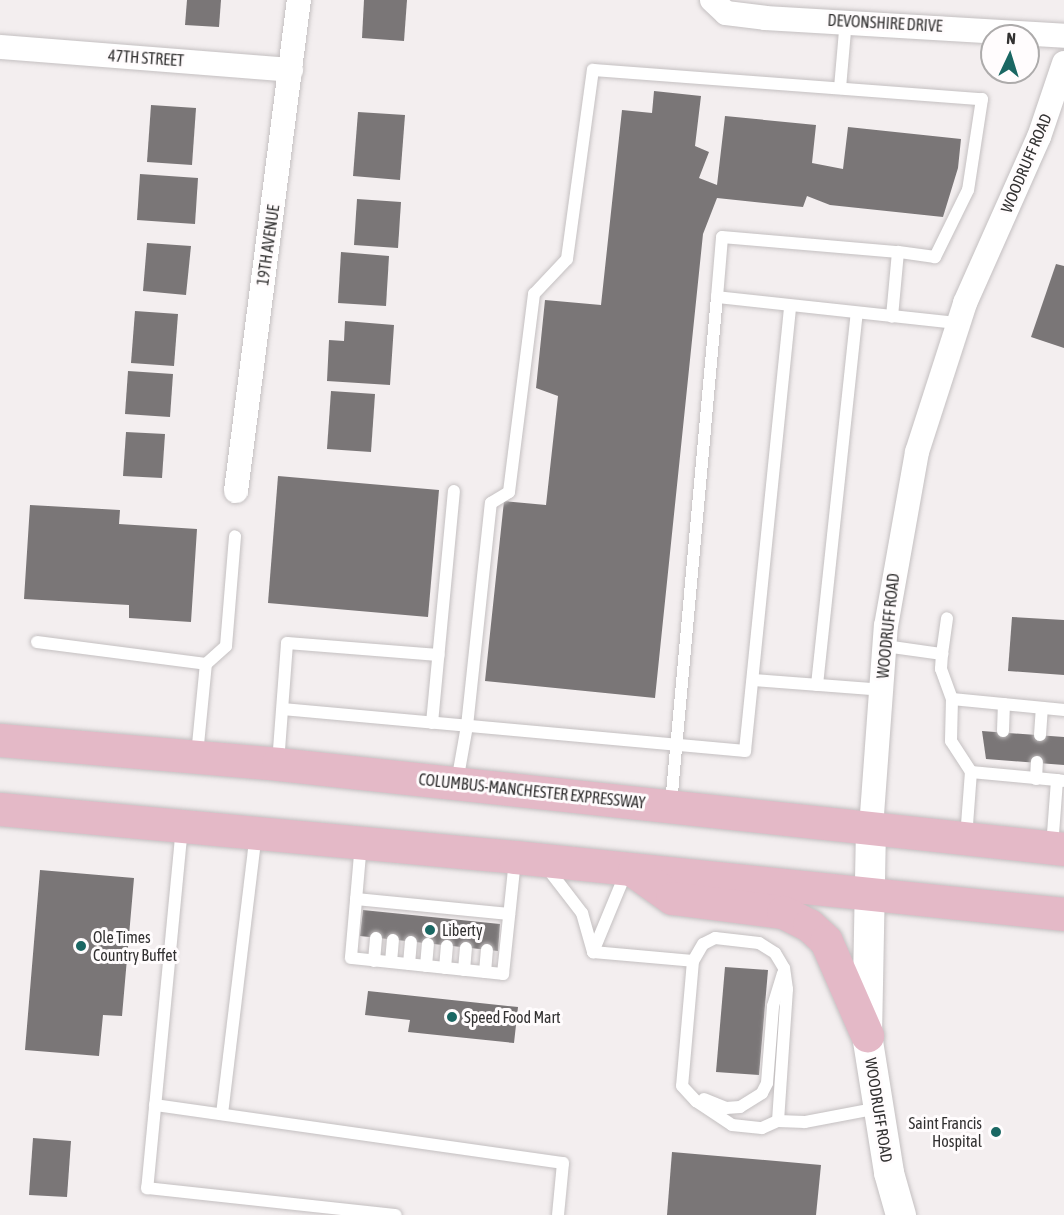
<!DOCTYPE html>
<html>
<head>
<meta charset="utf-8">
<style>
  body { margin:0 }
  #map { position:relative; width:1064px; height:1215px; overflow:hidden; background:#f3eeef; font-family:"Asap Condensed",sans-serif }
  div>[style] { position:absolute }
  .building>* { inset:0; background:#7a7677 }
  .roads { filter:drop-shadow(0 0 2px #c4c0c1) drop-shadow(0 0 2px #c4c0c1) }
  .service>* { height:12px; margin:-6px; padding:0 6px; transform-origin:6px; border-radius:6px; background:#fff }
  .minor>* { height:24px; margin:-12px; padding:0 12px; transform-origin:12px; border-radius:12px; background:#fff }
  .tertiary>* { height:30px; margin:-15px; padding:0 15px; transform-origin:15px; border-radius:15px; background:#fff }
  .primary>* { height:33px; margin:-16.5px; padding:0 16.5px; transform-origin:16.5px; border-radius:16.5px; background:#e4b9c7 }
  .dots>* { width:16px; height:16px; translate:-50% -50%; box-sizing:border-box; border:3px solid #fffcfd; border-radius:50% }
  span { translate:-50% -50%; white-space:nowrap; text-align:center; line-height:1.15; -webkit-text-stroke:6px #fffcfd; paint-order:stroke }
  .street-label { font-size:16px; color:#323131 }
  .poi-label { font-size:16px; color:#323131 }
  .left { translate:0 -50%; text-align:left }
  .right { translate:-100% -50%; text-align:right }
  .north { position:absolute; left:980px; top:24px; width:60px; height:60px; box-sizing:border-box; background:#fffcfd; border:2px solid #adabab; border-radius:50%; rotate:4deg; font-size:16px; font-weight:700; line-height:24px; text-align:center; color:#323131 }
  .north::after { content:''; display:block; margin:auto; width:21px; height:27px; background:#1a6763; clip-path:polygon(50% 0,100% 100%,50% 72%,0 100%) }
</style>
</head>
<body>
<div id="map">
  <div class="building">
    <div style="clip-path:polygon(187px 0,221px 0,219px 27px,185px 25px)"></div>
    <div style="clip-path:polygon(364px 0,407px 0,404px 41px,362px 38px)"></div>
    <div style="clip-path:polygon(654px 91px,701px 96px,695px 146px,709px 152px,699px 178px,717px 185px,725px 116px,816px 125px,812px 163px,843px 169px,848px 127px,961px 139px,958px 168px,943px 217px,830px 205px,807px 196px,803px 207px,717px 198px,703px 234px,655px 698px,485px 681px,504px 501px,546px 505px,558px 396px,536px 388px,545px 300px,601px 305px,622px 110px,652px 113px)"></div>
    <div style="clip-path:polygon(151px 105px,196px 108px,192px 165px,147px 162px)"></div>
    <div style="clip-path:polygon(358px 112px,405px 115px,400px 180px,353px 176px)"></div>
    <div style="clip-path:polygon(140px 174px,198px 178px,195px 224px,137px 220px)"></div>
    <div style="clip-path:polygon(357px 199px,401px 202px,398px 248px,354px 245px)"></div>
    <div style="clip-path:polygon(147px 243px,191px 246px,186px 295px,143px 291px)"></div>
    <div style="clip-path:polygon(341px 252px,389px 256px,386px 306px,338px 303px)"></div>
    <div style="clip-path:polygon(1056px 264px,1064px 266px,1064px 348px,1031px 337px)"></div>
    <div style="clip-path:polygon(135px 311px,178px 314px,174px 366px,131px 363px)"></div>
    <div style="clip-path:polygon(345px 321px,394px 325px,390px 385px,327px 381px,329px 340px,344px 341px)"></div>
    <div style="clip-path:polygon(128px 371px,173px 374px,170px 417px,125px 414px)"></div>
    <div style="clip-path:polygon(331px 391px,375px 394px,371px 452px,327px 449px)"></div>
    <div style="clip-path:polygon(126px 432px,165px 434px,162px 478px,123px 476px)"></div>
    <div style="clip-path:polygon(278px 476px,439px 490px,428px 617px,268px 603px)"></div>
    <div style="clip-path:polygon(30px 505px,120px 510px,119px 524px,197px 529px,191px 622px,129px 618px,129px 605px,24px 599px)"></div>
    <div style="clip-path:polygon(1012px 617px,1064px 620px,1064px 675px,1008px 671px)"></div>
    <div style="clip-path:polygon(982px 731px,1064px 737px,1064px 765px,986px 759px)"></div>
    <div style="clip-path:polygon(40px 870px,134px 878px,122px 1016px,103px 1015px,99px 1056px,25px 1050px)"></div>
    <div style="clip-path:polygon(363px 910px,500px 924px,498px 951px,360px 936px)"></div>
    <div style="clip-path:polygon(725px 967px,768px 970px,759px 1075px,716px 1072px)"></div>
    <div style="clip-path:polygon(368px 991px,518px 1007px,514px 1043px,408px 1032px,410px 1020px,365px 1015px)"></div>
    <div style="clip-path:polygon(33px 1138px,71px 1141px,67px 1197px,29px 1195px)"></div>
    <div style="clip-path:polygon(672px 1152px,821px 1165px,816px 1215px,667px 1215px)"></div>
  </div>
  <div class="roads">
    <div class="service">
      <div style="left:840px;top:88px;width:68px;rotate:-85deg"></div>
      <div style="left:717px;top:297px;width:60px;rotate:-85.2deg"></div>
      <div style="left:722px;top:237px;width:177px;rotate:4.9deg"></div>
      <div style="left:898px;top:252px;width:65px;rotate:95.3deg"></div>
      <div style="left:37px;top:642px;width:170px;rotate:7.4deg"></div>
      <div style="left:885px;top:646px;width:58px;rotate:8deg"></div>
      <div style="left:942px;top:654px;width:15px;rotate:94deg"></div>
      <div style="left:941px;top:669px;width:32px;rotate:70deg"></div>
      <div style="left:952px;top:699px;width:113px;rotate:5.6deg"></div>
      <div style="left:942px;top:654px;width:36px;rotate:-82deg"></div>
      <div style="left:753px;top:680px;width:129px;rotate:4.4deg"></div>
      <div style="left:817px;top:685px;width:374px;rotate:-83.9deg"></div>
      <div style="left:952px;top:699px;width:42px;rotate:91.4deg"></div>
      <div style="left:951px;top:741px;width:37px;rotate:57deg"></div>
      <div style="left:971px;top:772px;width:86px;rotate:5.3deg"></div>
      <div style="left:283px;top:709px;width:464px;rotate:5.2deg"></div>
      <div style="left:745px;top:751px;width:447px;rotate:-84.2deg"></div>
      <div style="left:432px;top:723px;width:233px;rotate:-84.6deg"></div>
      <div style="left:1003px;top:731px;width:27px;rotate:-88deg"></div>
      <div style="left:1040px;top:735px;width:27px;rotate:-86deg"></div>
      <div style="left:197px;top:755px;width:91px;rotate:-84.4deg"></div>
      <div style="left:206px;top:664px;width:27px;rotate:-42deg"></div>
      <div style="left:226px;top:646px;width:110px;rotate:-85.3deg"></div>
      <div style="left:278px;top:763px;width:120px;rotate:-85.7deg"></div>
      <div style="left:287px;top:643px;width:152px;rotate:4.5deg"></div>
      <div style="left:1036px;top:779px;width:17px;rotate:-87deg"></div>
      <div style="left:457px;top:782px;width:57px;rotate:-79.9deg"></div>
      <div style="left:467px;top:726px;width:224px;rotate:-83.9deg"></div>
      <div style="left:491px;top:503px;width:21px;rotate:-31deg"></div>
      <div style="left:509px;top:492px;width:200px;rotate:-82.8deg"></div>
      <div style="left:534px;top:294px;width:48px;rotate:-46.7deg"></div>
      <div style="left:567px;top:259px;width:191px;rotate:-82.2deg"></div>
      <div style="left:593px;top:70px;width:390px;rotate:4.3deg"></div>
      <div style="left:982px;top:99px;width:92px;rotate:98.7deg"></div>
      <div style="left:968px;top:190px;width:75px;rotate:116.2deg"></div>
      <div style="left:935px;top:257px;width:37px;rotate:-172deg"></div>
      <div style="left:671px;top:804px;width:509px;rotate:-84.82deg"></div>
      <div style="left:717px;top:297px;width:242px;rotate:6.2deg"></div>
      <div style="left:182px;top:827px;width:363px;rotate:95.5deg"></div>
      <div style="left:147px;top:1188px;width:250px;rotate:6.2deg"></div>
      <div style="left:966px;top:838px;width:66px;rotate:-85.7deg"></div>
      <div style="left:361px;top:843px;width:115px;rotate:95deg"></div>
      <div style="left:351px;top:958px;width:153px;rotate:6deg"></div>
      <div style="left:503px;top:974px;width:116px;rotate:-84deg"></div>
      <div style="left:1052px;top:847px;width:67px;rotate:-85.7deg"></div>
      <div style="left:1057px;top:780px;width:6px;rotate:9deg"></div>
      <div style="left:545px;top:865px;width:61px;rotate:52.4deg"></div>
      <div style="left:582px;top:913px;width:41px;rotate:74.2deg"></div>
      <div style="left:356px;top:899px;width:154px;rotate:5.6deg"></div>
      <div style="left:593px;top:952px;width:100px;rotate:5.1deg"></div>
      <div style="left:593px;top:952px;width:89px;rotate:-67.5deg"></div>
      <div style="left:374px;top:961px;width:23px;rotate:-85deg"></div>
      <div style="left:391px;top:962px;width:22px;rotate:-85deg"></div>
      <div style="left:409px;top:964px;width:22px;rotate:-85deg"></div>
      <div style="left:426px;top:966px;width:22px;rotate:-85deg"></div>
      <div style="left:445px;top:968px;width:22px;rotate:-85deg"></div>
      <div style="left:464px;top:970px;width:22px;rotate:-85deg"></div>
      <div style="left:485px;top:972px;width:22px;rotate:-85deg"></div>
      <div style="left:704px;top:1099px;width:24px;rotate:22deg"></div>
      <div style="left:726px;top:1108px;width:14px;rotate:-4deg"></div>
      <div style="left:740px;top:1107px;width:26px;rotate:-32deg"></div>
      <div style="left:762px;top:1093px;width:11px;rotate:-63deg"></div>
      <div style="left:767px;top:1083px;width:77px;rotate:-85.5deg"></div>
      <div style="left:773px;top:1006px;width:34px;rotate:-73deg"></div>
      <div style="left:155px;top:1105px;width:412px;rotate:8.1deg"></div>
      <div style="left:563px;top:1163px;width:52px;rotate:95.5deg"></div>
      <div style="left:222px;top:1114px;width:281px;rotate:-83.1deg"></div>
      <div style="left:778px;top:1121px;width:132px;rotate:-86.1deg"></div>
      <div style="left:787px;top:989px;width:21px;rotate:-98deg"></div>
      <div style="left:784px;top:968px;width:17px;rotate:-121deg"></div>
      <div style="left:775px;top:953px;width:19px;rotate:-148deg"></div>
      <div style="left:759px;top:943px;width:44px;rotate:-173.5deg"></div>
      <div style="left:715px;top:938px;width:13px;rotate:153deg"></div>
      <div style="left:703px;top:944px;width:20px;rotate:120deg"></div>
      <div style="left:693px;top:961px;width:125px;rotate:95deg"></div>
      <div style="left:682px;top:1086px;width:21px;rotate:47deg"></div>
      <div style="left:696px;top:1101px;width:43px;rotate:33.7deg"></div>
      <div style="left:732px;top:1125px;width:30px;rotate:6deg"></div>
      <div style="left:762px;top:1128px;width:17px;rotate:-24deg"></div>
      <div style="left:778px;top:1121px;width:27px;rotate:2deg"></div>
      <div style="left:805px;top:1122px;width:75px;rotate:-10.7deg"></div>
    </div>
    <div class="minor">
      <div style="left:712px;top:0;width:19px;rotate:43deg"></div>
      <div style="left:726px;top:13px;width:39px;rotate:7deg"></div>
      <div style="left:765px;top:18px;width:300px;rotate:3.4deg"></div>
      <div style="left:0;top:47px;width:292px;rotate:4.5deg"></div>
      <div style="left:236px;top:491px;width:495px;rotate:-82.7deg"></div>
      <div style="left:871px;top:828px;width:203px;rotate:-85.8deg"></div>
      <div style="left:886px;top:626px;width:177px;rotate:-79.9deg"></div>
      <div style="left:917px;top:452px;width:157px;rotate:-72.1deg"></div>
      <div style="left:965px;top:303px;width:182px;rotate:-66deg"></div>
      <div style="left:1039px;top:137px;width:78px;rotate:-71.3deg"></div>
    </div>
    <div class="tertiary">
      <div style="left:871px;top:828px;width:207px;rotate:91.1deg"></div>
      <div style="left:867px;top:1035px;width:140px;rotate:80.9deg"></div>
      <div style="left:889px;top:1173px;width:44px;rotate:74.1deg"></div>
    </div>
    <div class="primary">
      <div style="left:0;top:740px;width:279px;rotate:4.9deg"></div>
      <div style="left:278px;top:764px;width:791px;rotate:6.17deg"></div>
      <div style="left:0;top:809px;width:517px;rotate:5.32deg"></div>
      <div style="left:515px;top:857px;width:552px;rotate:5.93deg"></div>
      <div style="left:634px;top:871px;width:47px;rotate:35.4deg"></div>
      <div style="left:672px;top:898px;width:112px;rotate:7.2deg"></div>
      <div style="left:783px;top:912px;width:29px;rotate:27deg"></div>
      <div style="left:809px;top:925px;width:23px;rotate:43deg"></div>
      <div style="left:826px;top:941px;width:103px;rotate:66.4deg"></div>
    </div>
  </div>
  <div class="dots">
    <div style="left:430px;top:930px;background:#1a6763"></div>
    <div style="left:81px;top:946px;background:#1a6763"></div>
    <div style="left:452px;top:1017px;background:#1a6763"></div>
    <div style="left:996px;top:1132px;background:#1a6763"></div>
  </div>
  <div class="street-label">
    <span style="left:885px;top:23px;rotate:3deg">DEVONSHIRE DRIVE</span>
    <span style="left:146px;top:58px;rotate:4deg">47TH STREET</span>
    <span style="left:1026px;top:163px;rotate:-67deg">WOODRUFF ROAD</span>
    <span style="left:268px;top:245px;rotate:-82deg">19TH AVENUE</span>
    <span style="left:888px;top:626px;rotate:-84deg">WOODRUFF ROAD</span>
    <span style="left:532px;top:791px;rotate:6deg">COLUMBUS-MANCHESTER EXPRESSWAY</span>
    <span style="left:879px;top:1110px;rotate:81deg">WOODRUFF ROAD</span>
  </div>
  <div class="poi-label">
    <span class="left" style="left:442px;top:930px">Liberty</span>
    <span class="left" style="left:93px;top:946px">Ole Times<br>Country Buffet</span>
    <span class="left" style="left:464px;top:1017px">Speed Food Mart</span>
    <span class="right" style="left:982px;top:1132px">Saint Francis<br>Hospital</span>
  </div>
  <div class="north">N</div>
</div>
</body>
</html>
